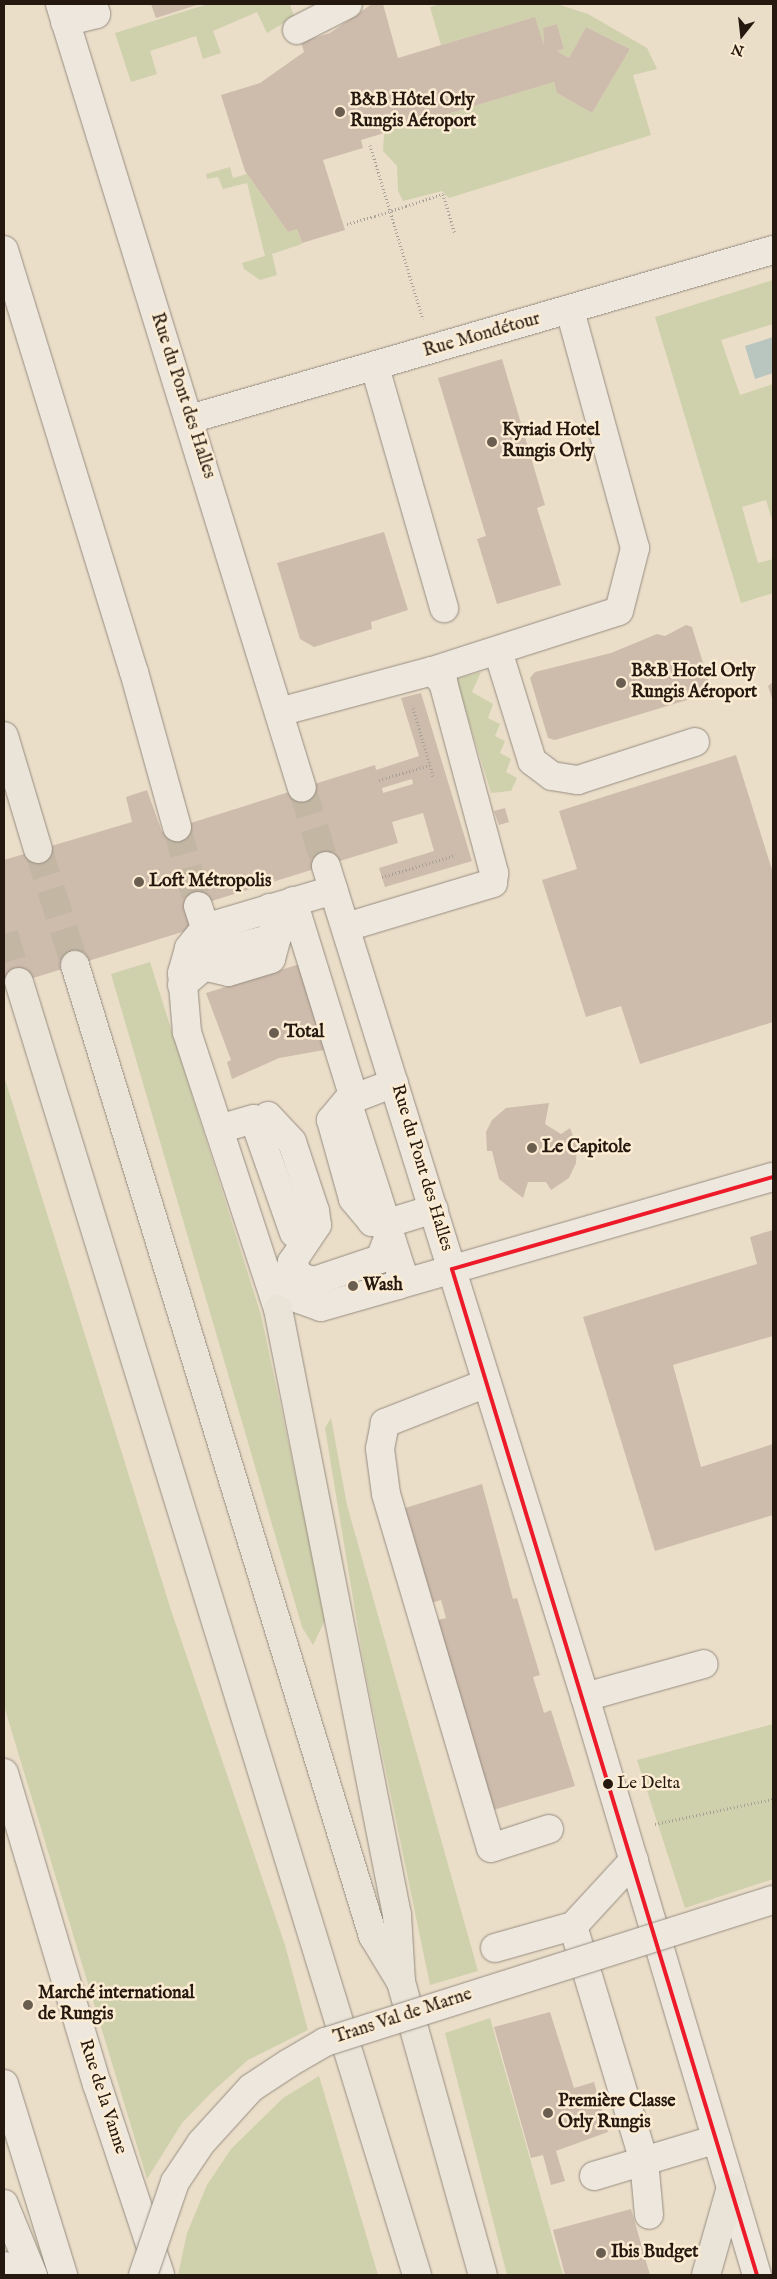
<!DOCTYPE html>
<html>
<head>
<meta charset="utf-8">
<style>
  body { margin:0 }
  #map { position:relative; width:777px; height:2279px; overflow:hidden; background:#ebdec9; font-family:"IM FELL English",serif }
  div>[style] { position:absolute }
  .green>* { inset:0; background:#cfd0ac }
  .water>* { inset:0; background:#b9c6bf }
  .building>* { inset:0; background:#cdbbab }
  .minor-tunnel>* { height:28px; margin-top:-14px; transform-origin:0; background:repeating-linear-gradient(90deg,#c3b7a4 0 28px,transparent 0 42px) }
  .highway-tunnel>* { height:28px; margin-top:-14px; transform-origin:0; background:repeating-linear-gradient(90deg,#c3b7a4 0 28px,transparent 0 42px) }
  .path>* { height:3px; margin-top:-1.5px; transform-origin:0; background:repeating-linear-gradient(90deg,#a7a198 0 1px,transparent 0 3.5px) }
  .roads { filter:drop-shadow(0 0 1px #968d80) drop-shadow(0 0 1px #968d80) }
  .minor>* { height:28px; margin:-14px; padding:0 14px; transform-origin:14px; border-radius:14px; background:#eee7dd }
  .highway>* { height:28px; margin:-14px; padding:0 14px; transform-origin:14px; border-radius:14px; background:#eae3d7 }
  .path-bridge>* { height:3px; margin-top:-1.5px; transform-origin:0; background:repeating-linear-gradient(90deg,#a7a198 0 1px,transparent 0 3.5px) }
  .bridges { filter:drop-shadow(0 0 1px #968d80) drop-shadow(0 0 1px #968d80) }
  .minor-bridge>* { height:28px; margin:-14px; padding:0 14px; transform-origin:14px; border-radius:14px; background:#eee7dd }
  .bus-1>* { height:4px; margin:-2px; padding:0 2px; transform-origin:2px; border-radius:2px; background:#ed1b2a }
  .dots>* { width:14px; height:14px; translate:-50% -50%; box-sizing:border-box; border:2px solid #fbecd3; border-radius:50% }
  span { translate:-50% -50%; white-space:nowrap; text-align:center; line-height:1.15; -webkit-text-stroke:5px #fbecd3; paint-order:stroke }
  .bus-label { font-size:17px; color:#25190f }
  .left { translate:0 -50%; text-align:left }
  .poi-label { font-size:18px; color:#25190f; font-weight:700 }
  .street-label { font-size:18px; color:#25190f }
  .frame { position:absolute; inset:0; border:5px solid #25190f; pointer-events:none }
  .north { position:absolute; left:717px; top:10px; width:50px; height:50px; -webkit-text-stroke:4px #fbecd3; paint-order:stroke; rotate:196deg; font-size:14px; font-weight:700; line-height:20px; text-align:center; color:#25190f }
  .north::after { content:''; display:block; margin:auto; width:18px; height:22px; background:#25190f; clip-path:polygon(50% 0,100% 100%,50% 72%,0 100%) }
</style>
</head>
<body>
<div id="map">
  <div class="green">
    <div style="clip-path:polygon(208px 4px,290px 4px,294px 17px,267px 33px,257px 12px,213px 31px,221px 53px,203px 59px,196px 36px,150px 51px,157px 74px,131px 82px,115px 33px)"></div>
    <div style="clip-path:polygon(441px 4px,557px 4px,588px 14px,647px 48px,657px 69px,633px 75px,651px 135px,449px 198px,442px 191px,403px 201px,398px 191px,397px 166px,383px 151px,384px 133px,554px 82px,557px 93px,592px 113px,630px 49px,586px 27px,569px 58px,557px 51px,564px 49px,557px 24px,543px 28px,544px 45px,535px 17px,441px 45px,430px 7px)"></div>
    <div style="clip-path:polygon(230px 167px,233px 178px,247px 174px,288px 232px,297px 229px,302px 244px,272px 254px,277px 275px,260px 280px,244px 269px,242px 263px,265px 256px,247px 183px,223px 189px,218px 177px,207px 179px,206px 174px)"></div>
    <div style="clip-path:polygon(773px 280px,773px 324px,721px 340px,740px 395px,773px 384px,773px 523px,766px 500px,742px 507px,758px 563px,773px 559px,773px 593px,741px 603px,655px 317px)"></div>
    <div style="clip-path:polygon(481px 672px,472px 692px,493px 704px,488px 718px,500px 724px,495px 736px,505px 741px,500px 753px,511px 759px,506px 772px,517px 778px,511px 791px,491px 793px,456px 679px)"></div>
    <div style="clip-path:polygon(150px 962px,261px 1315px,326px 1618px,313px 1645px,302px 1627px,111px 974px)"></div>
    <div style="clip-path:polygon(4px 1076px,171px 1610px,285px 1945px,308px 2030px,248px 2060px,212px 2092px,182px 2123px,147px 2179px,4px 1706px)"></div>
    <div style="clip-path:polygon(331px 1418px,347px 1505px,478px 1971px,430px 1985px,364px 1666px,325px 1428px)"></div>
    <div style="clip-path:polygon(773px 1724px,773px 1879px,685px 1908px,637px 1760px)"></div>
    <div style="clip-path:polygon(490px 2018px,563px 2275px,507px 2275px,445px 2033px)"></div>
    <div style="clip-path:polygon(319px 2076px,378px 2275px,178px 2275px,187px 2233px,207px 2185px,231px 2149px,283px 2098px)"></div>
  </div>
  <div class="water">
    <div style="clip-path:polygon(773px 337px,773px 373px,755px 379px,745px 346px)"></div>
  </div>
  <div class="building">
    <div style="clip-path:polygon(151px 4px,200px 4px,156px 18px)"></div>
    <div style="clip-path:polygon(372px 4px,383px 4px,398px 58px,535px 17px,544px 45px,543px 28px,557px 24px,564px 49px,557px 51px,569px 58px,586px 27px,630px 49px,592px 113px,557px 93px,554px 82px,361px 140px,363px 148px,323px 160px,345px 230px,302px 243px,297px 229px,288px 232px,245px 171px,221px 95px,260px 83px,304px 52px,301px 42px,330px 33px)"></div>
    <div style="clip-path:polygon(502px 359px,545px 505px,537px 508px,561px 585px,497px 604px,477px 539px,486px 536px,438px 378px)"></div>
    <div style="clip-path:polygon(384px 532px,408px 610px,371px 622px,372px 629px,314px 647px,300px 639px,277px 563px)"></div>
    <div style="clip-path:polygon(686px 625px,692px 627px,711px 689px,707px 694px,555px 740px,548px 738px,530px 678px,535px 672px,611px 653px,657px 634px,665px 636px)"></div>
    <div style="clip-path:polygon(773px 682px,773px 701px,768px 686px)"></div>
    <div style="clip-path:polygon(evenodd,421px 693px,472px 861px,385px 887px,379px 868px,434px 851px,423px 813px,392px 822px,398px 843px,186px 909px,192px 929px,4px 987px,4px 860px,132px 822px,126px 797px,147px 790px,162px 832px,375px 765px,376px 770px,419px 756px,401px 698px,421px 693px,412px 779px,413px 784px,383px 793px,382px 788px,412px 779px)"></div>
    <div style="clip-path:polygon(736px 755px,773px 873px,773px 1022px,640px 1064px,621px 1006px,586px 1017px,542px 880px,577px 869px,559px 811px)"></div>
    <div style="clip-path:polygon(505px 808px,509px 822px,499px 825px,494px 811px)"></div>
    <div style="clip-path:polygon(303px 963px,330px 1049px,279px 1058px,232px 1079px,227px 1062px,231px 1060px,206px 993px)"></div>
    <div style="clip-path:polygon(549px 1103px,545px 1124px,561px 1134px,570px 1128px,577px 1146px,576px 1163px,569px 1178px,551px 1190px,546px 1182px,528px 1182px,523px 1198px,499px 1179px,492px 1151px,487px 1151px,486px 1132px,492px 1120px,506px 1108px)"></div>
    <div style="clip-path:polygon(773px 1230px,773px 1336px,673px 1365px,701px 1467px,773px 1444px,773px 1515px,655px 1551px,583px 1317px,757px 1264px,750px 1237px)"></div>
    <div style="clip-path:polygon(482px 1484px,513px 1599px,517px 1598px,540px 1675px,533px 1677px,544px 1713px,551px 1710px,575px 1786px,493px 1810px,434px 1621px,446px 1618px,441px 1600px,431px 1603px,402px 1509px)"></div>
    <div style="clip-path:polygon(550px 2012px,574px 2088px,594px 2082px,608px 2132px,556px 2151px,565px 2181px,551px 2185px,543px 2155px,531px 2158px,494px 2027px)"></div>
    <div style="clip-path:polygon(631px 2209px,650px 2275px,565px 2275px,553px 2230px)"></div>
  </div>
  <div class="minor-tunnel">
    <div style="left:302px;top:788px;width:82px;rotate:72.9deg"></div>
    <div style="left:177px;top:827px;width:82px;rotate:75.1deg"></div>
  </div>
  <div class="highway-tunnel">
    <div style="left:38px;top:849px;width:122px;rotate:72.3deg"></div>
    <div style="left:4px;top:934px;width:50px;rotate:72.6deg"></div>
  </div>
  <div class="path">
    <div style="left:370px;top:145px;width:182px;rotate:73.1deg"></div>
    <div style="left:406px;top:206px;width:39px;rotate:-18deg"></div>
    <div style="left:443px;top:194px;width:42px;rotate:73.3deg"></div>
    <div style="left:347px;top:224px;width:29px;rotate:-16deg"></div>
    <div style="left:413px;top:708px;width:59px;rotate:73.4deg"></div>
    <div style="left:379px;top:780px;width:53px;rotate:-16.4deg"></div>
    <div style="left:430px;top:765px;width:12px;rotate:76deg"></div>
    <div style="left:382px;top:877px;width:77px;rotate:-16.6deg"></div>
    <div style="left:655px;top:1824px;width:121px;rotate:-12deg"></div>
  </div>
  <div class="roads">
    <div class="minor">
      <div style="left:60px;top:4px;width:820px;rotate:72.85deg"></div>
      <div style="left:65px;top:22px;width:32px;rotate:-14deg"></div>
      <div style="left:96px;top:14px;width:10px;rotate:-107deg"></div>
      <div style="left:297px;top:30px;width:57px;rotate:-27deg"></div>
      <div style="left:4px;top:250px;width:442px;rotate:72.9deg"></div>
      <div style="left:134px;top:672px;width:161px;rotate:74.5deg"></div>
      <div style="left:375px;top:367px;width:251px;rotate:74deg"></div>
      <div style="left:190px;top:419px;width:607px;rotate:-16.17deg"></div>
      <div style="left:498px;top:651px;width:115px;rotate:72.8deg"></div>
      <div style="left:532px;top:761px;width:25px;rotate:37deg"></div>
      <div style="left:552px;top:776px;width:26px;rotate:9deg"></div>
      <div style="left:578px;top:780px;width:123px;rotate:-18deg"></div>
      <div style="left:432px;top:671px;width:196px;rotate:-17.8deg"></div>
      <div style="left:619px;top:611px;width:65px;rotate:-75.7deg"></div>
      <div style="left:635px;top:548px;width:247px;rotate:-105.3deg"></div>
      <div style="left:279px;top:712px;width:158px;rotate:-15deg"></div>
      <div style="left:432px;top:671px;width:16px;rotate:45deg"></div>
      <div style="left:443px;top:682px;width:198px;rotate:75deg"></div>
      <div style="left:494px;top:873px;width:10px;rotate:96deg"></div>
      <div style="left:493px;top:883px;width:153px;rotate:163.3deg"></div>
      <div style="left:326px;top:866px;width:870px;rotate:72.69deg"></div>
      <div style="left:585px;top:1697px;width:603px;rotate:73.43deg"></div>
      <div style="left:293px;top:901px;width:206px;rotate:72.8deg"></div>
      <div style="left:198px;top:906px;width:23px;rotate:72deg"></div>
      <div style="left:203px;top:966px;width:26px;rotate:13deg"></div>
      <div style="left:228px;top:972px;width:45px;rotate:-16.8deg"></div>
      <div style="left:271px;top:959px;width:23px;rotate:-75deg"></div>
      <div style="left:182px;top:985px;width:52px;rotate:-40.4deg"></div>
      <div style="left:222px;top:951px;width:57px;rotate:-14.3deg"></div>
      <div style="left:277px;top:937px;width:30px;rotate:-104deg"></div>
      <div style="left:394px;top:1083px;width:50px;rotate:159deg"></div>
      <div style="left:347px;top:1101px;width:25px;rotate:130deg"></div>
      <div style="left:331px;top:1120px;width:82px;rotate:74.4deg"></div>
      <div style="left:353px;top:1199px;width:30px;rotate:50deg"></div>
      <div style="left:372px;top:1222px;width:13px;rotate:9deg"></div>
      <div style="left:385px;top:1224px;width:51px;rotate:-17deg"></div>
      <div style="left:268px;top:1116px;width:35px;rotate:47deg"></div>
      <div style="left:292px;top:1142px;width:73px;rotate:71.6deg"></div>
      <div style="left:315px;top:1211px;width:14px;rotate:82deg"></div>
      <div style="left:317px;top:1225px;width:45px;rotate:124deg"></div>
      <div style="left:292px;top:1262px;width:17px;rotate:62deg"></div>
      <div style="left:300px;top:1277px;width:15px;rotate:16deg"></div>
      <div style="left:314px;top:1281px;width:70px;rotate:-18.4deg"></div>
      <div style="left:380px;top:1259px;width:25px;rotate:-69deg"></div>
      <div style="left:219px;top:1129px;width:36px;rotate:-16deg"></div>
      <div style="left:254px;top:1119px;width:121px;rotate:70.7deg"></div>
      <div style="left:292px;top:1262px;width:12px;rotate:104deg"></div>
      <div style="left:289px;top:1274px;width:18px;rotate:74deg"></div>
      <div style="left:294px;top:1291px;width:9px;rotate:58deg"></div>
      <div style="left:299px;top:1299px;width:23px;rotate:20deg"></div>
      <div style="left:321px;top:1307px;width:80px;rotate:-15.9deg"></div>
      <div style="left:398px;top:1285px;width:16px;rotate:-79deg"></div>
      <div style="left:401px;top:1269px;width:176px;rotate:-107.8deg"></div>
      <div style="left:398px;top:1285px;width:390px;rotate:-16.1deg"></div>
      <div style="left:278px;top:1309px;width:292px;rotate:-108.2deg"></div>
      <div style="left:187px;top:1032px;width:59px;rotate:-94.8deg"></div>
      <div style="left:182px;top:973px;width:26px;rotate:-74deg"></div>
      <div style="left:189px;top:948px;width:26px;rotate:-51deg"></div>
      <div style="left:205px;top:928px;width:134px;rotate:-16.5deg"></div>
      <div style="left:487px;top:1383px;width:110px;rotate:158.6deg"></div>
      <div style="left:385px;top:1423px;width:26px;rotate:101deg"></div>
      <div style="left:380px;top:1449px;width:45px;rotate:82.4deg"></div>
      <div style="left:386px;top:1494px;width:369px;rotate:73.5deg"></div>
      <div style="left:491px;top:1848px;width:61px;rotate:-18.1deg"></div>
      <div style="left:585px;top:1697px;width:123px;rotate:-15.5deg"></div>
      <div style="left:4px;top:1773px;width:325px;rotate:73.4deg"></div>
      <div style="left:97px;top:2084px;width:201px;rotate:71.7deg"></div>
      <div style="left:634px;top:1860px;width:90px;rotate:132.7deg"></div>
      <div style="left:573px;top:1926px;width:245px;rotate:73.2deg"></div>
      <div style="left:644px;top:2161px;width:54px;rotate:84.7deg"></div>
      <div style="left:495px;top:1948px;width:81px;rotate:-15.8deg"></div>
      <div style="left:4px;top:2084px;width:200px;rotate:72.8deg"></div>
      <div style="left:594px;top:2176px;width:128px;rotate:-16.7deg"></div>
      <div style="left:4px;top:2204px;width:77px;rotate:67.8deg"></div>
      <div style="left:4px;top:2266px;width:9px;rotate:77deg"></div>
    </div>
    <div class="highway">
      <div style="left:4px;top:736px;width:118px;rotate:73.3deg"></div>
      <div style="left:75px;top:965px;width:1016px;rotate:72.94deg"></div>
      <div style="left:373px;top:1936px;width:54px;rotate:58.7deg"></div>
      <div style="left:19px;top:982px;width:1353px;rotate:72.89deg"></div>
      <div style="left:278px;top:1309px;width:618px;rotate:78.89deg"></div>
      <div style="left:397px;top:1915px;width:67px;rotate:86.6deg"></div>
      <div style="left:401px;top:1982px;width:304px;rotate:74.4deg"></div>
      <div style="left:706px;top:2275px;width:91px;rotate:-74.1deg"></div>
    </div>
  </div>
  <div class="path-bridge">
    <div style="left:375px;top:216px;width:33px;rotate:-18deg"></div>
  </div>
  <div class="bridges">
    <div class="minor-bridge">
      <div style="left:143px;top:2275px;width:98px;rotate:-71deg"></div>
      <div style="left:175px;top:2182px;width:47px;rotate:-56.3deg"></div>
      <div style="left:201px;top:2143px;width:74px;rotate:-47.7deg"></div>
      <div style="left:251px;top:2088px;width:45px;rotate:-33.3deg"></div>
      <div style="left:289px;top:2063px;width:42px;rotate:-30.3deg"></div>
      <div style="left:325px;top:2042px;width:470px;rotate:-17.6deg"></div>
    </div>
  </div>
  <div class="bus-1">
    <div style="left:757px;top:2275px;width:1051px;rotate:-106.87deg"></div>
    <div style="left:452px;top:1269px;width:334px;rotate:-16deg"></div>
  </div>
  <div class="dots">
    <div style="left:340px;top:112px;background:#6a5e50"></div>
    <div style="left:492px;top:442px;background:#6a5e50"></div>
    <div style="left:621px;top:683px;background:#6a5e50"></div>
    <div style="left:139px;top:882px;background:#6a5e50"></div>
    <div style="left:274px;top:1033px;background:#6a5e50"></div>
    <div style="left:532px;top:1148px;background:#6a5e50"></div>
    <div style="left:353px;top:1286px;background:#6a5e50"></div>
    <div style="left:608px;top:1784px;background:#25190f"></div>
    <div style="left:28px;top:2005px;background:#6a5e50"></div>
    <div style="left:548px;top:2113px;background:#6a5e50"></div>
    <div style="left:601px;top:2253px;background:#6a5e50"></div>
  </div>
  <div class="bus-label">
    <span class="left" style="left:617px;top:1784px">Le Delta</span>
  </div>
  <div class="poi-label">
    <span class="left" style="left:350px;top:112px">B&amp;B Hôtel Orly<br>Rungis Aéroport</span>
    <span class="left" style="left:502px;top:442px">Kyriad Hotel<br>Rungis Orly</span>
    <span class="left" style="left:631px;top:683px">B&amp;B Hotel Orly<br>Rungis Aéroport</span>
    <span class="left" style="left:149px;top:882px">Loft Métropolis</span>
    <span class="left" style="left:284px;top:1033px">Total</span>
    <span class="left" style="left:542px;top:1148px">Le Capitole</span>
    <span class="left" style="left:363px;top:1286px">Wash</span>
    <span class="left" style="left:38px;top:2005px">Marché international<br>de Rungis</span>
    <span class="left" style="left:558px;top:2113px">Première Classe<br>Orly Rungis</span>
    <span class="left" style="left:611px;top:2253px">Ibis Budget</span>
  </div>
  <div class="street-label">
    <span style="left:482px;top:336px;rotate:-16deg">Rue Mondétour</span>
    <span style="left:182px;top:396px;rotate:72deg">Rue du Pont des Halles</span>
    <span style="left:421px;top:1168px;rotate:73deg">Rue du Pont des Halles</span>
    <span style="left:403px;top:2017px;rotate:-18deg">Trans Val de Marne</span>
    <span style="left:102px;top:2097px;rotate:72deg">Rue de la Vanne</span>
  </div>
  <div class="frame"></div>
  <div class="north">N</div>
</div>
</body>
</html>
